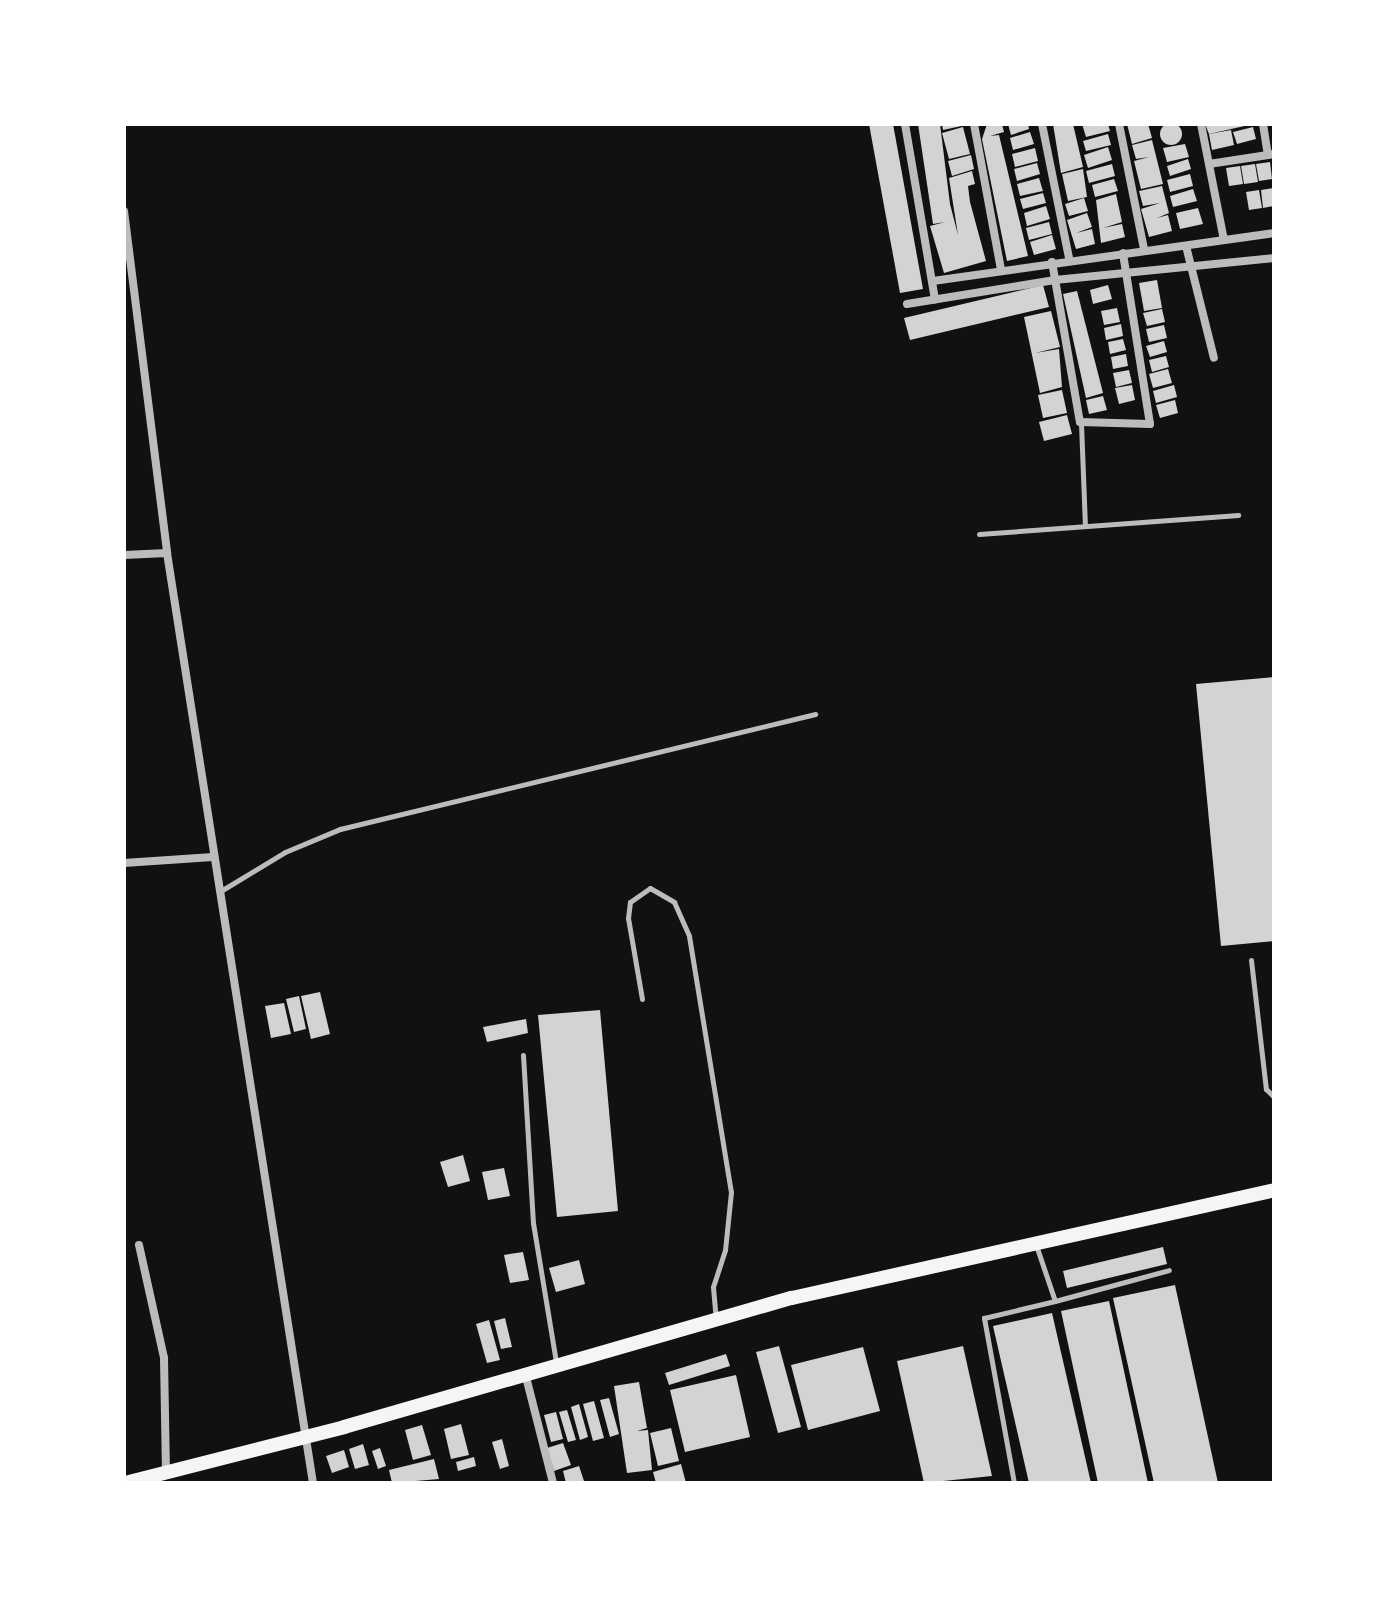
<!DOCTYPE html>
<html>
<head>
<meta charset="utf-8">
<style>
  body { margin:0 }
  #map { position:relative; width:1398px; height:1607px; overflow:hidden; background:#111; font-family:Quicksand,sans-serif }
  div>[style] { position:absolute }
  .building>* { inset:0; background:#d3d3d3 }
  .round { border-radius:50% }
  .service>* { height:5px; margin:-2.5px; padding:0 2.5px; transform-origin:2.5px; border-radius:2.5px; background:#bcbcbc }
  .minor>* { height:8px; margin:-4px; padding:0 4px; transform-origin:4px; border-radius:4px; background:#bcbcbc }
  .secondary>* { height:14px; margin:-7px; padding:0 7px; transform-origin:7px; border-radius:7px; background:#f5f5f5 }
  span { translate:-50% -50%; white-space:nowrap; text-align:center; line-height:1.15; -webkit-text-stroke:8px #fff; paint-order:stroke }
  .frame { position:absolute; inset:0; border:126px solid #fff; pointer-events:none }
</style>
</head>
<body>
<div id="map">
  <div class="building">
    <div class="round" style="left:1160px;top:123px;width:22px;height:22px"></div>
    <div style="clip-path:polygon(869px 124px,893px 124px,923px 289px,900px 293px)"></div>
    <div style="clip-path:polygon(918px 124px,940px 124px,950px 204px,958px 235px,949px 178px,972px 171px,975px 184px,968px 186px,970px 202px,986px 261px,944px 273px,930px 226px,945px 222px,933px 224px)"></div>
    <div style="clip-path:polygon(942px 124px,966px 124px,966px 125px,943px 130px)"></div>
    <div style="clip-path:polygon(987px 124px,1002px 124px,1004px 132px,990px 136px,999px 135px,1028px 256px,1007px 261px,982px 139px)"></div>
    <div style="clip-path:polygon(1008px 124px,1028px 124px,1029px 129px,1011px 135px)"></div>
    <div style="clip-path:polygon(1053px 124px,1073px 124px,1083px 167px,1061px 173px)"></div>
    <div style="clip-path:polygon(1082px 124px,1108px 124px,1110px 131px,1086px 137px)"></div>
    <div style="clip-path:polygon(1127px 124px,1148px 124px,1152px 138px,1132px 144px)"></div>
    <div style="clip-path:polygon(1205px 124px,1249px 124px,1249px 125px,1209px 134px)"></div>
    <div style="clip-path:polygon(963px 127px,970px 154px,949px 159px,942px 133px)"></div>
    <div style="clip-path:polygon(1253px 127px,1256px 139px,1237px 144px,1233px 132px)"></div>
    <div style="clip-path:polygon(1231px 130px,1234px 145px,1212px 150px,1209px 134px)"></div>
    <div style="clip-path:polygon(1030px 132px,1034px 144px,1013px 150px,1010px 138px)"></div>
    <div style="clip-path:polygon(1108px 134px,1111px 145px,1086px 151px,1083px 141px)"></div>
    <div style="clip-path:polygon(1152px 140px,1163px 184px,1141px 189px,1134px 161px,1149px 157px,1136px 159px,1132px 145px)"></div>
    <div style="clip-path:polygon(1185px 144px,1189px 157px,1167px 162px,1163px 148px)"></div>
    <div style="clip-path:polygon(1108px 147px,1112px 160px,1088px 168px,1084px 155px)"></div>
    <div style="clip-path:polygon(1035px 148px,1038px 161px,1015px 167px,1012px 154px)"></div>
    <div style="clip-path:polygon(971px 155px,974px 169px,952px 176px,948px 161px)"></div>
    <div style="clip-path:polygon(1188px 159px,1191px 169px,1170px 176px,1167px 166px)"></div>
    <div style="clip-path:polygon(1270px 162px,1272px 179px,1259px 181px,1256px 164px)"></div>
    <div style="clip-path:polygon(1037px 163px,1040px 174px,1017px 181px,1014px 169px)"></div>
    <div style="clip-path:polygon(1112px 164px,1115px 176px,1089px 183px,1086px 171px)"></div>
    <div style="clip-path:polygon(1255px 164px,1258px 182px,1244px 184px,1241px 166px)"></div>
    <div style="clip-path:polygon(1240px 166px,1243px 184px,1229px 186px,1226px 168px)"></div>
    <div style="clip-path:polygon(1083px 169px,1087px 197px,1068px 201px,1062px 174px)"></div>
    <div style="clip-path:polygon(1190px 174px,1193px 186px,1170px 192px,1167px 180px)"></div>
    <div style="clip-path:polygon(1039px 178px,1043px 191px,1020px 196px,1017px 184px)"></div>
    <div style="clip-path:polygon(1114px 179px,1118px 191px,1095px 197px,1092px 185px)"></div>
    <div style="clip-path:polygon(1162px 186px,1169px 213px,1157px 218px,1168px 215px,1172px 231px,1149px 237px,1141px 209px,1160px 203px,1143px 206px,1139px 191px)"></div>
    <div style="clip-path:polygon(1274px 188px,1274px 206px,1263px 208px,1261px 190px)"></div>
    <div style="clip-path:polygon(1193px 189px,1197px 201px,1173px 207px,1170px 196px)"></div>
    <div style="clip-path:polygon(1259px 190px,1262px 208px,1249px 210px,1246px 192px)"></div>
    <div style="clip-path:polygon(1043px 193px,1046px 203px,1023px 209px,1020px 199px)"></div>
    <div style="clip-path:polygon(1116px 194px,1122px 222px,1103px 228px,1122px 224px,1125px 237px,1101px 243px,1096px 200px)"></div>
    <div style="clip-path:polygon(1084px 198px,1088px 211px,1069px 216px,1065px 204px)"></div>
    <div style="clip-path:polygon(1046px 206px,1050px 219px,1027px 226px,1024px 213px)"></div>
    <div style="clip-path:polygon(1198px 208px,1203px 224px,1180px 229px,1176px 213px)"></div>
    <div style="clip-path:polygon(1087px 213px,1092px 227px,1076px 233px,1092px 229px,1095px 244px,1076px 249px,1067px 220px)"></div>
    <div style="clip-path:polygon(1049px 222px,1052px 234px,1029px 240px,1026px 228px)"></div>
    <div style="clip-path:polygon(1052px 235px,1056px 249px,1034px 255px,1030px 242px)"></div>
    <div style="clip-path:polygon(1157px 280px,1162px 308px,1144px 311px,1139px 283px)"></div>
    <div style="clip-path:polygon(1043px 285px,1049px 307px,910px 340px,904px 318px)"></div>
    <div style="clip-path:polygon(1108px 285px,1112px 299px,1093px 304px,1090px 290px)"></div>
    <div style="clip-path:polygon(1077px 291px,1103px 393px,1086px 398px,1063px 294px)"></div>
    <div style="clip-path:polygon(1117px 308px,1120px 322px,1104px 325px,1101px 311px)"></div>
    <div style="clip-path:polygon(1162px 309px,1165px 322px,1147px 326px,1143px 313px)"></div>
    <div style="clip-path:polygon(1051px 311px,1060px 347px,1035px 353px,1059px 349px,1062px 387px,1040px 393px,1024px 317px)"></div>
    <div style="clip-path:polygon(1121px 324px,1123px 336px,1106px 340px,1104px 328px)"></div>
    <div style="clip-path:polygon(1164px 325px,1167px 338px,1149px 342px,1146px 329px)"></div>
    <div style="clip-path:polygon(1123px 339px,1126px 350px,1110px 354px,1108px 342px)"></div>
    <div style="clip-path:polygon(1164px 341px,1167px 352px,1150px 357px,1146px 346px)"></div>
    <div style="clip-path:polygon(1126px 354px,1128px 366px,1113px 369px,1111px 357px)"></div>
    <div style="clip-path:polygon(1166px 356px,1169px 367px,1152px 372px,1149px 360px)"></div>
    <div style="clip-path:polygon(1168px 369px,1172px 383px,1153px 388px,1149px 374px)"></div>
    <div style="clip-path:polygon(1129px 370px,1132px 383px,1116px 387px,1113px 373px)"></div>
    <div style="clip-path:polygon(1132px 385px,1135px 400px,1119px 404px,1115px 388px)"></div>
    <div style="clip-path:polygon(1174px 385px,1177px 397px,1156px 403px,1153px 391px)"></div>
    <div style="clip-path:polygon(1062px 390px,1067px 413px,1043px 418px,1038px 395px)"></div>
    <div style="clip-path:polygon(1103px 396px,1107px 410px,1089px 414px,1086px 400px)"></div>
    <div style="clip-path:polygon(1175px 400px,1178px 413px,1160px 418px,1156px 405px)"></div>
    <div style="clip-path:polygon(1067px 415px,1072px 434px,1044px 441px,1039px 422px)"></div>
    <div style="clip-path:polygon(1274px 677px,1274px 941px,1221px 946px,1196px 684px)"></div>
    <div style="clip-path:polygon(320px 992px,330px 1034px,311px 1039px,301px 996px)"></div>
    <div style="clip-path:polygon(299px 996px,306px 1029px,294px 1032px,286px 999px)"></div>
    <div style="clip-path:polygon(284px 1003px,291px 1034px,271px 1038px,265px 1006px)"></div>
    <div style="clip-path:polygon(600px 1010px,618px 1211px,557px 1217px,538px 1015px)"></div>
    <div style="clip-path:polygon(526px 1019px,528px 1033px,487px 1042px,483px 1027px)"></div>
    <div style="clip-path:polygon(463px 1155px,470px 1181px,448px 1187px,440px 1162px)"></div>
    <div style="clip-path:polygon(504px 1168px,510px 1196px,488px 1200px,482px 1172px)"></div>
    <div style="clip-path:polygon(1163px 1247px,1167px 1264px,1067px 1288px,1063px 1271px)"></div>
    <div style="clip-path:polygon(523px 1252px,529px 1280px,510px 1283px,504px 1255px)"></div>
    <div style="clip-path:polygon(579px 1260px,585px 1284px,556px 1292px,549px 1268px)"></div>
    <div style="clip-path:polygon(1175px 1285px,1218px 1483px,1154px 1483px,1113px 1298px)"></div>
    <div style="clip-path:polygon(1109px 1301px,1148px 1483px,1098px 1483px,1061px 1311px)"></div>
    <div style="clip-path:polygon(1052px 1313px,1091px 1483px,1029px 1483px,993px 1326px)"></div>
    <div style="clip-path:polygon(505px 1318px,512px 1347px,501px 1349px,494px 1321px)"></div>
    <div style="clip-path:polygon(489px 1320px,500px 1360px,487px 1363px,476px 1324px)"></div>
    <div style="clip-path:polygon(779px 1346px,801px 1427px,778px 1433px,756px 1352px)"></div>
    <div style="clip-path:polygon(963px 1346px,992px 1476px,924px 1483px,897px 1361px)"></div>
    <div style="clip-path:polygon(863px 1347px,880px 1411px,808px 1430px,791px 1365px)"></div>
    <div style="clip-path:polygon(726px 1354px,730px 1366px,669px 1385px,665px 1373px)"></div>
    <div style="clip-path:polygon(736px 1375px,750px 1437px,685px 1452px,670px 1390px)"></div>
    <div style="clip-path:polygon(639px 1382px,647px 1428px,637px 1431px,648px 1430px,652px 1470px,627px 1473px,614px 1386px)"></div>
    <div style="clip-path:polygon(609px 1398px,619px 1434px,610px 1437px,600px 1400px)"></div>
    <div style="clip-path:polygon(594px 1401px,604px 1438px,593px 1441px,583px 1404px)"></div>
    <div style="clip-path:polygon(579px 1404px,588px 1437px,580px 1440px,571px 1407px)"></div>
    <div style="clip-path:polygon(567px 1410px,576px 1440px,568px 1442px,559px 1412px)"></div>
    <div style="clip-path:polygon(556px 1412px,563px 1439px,551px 1442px,544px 1415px)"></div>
    <div style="clip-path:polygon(461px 1424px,469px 1455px,451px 1459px,444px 1429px)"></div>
    <div style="clip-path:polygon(422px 1425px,431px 1455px,413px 1460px,405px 1430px)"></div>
    <div style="clip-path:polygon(671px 1428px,679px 1461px,658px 1466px,650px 1433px)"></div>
    <div style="clip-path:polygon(502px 1439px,509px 1466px,500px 1469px,492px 1442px)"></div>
    <div style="clip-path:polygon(563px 1443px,571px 1465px,554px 1471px,547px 1448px)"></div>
    <div style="clip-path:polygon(363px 1444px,369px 1465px,355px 1469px,349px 1449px)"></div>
    <div style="clip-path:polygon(380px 1448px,386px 1466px,378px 1469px,372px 1451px)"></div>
    <div style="clip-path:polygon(344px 1450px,349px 1467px,332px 1473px,326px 1456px)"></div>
    <div style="clip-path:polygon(474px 1457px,476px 1466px,458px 1471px,456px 1462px)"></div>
    <div style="clip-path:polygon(434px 1459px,439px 1479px,392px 1483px,389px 1470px)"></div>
    <div style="clip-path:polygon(681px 1464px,686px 1483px,656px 1483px,653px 1472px)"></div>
    <div style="clip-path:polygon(579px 1466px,584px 1481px,566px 1483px,563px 1471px)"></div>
  </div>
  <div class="service">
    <div style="left:1081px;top:423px;width:103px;rotate:87.8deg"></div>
    <div style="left:979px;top:534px;width:260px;rotate:-4.2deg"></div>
    <div style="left:219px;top:892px;width:77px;rotate:-31.2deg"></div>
    <div style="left:285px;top:852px;width:60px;rotate:-22.7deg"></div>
    <div style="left:340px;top:829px;width:489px;rotate:-13.6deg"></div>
    <div style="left:1251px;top:960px;width:130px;rotate:83.4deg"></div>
    <div style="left:1266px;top:1089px;width:11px;rotate:45deg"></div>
    <div style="left:642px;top:999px;width:82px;rotate:-99.8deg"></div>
    <div style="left:628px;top:918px;width:16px;rotate:-83deg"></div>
    <div style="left:630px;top:902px;width:24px;rotate:-35deg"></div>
    <div style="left:650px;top:888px;width:28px;rotate:30deg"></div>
    <div style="left:674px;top:902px;width:37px;rotate:66deg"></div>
    <div style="left:689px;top:936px;width:259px;rotate:80.7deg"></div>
    <div style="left:731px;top:1192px;width:58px;rotate:95.9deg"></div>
    <div style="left:725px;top:1250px;width:39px;rotate:108deg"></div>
    <div style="left:713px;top:1287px;width:32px;rotate:85deg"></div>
    <div style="left:523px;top:1055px;width:168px;rotate:86.6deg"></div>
    <div style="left:533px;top:1223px;width:141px;rotate:80.6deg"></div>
    <div style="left:1036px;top:1245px;width:59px;rotate:71.3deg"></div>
    <div style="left:1055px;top:1301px;width:118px;rotate:-15.2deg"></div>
    <div style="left:1014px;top:1483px;width:168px;rotate:-100.3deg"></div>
    <div style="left:984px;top:1318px;width:73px;rotate:-13.5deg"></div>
  </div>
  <div class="minor">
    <div style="left:905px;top:124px;width:178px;rotate:80.3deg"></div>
    <div style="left:974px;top:124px;width:147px;rotate:79.5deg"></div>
    <div style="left:1042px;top:124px;width:137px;rotate:78.6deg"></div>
    <div style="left:1119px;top:124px;width:127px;rotate:78.7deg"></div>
    <div style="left:1201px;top:124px;width:118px;rotate:78.8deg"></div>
    <div style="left:1263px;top:124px;width:31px;rotate:81deg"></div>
    <div style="left:1209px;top:164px;width:66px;rotate:-8.7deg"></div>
    <div style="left:124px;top:211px;width:345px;rotate:82.8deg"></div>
    <div style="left:167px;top:553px;width:941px;rotate:81.08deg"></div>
    <div style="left:1186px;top:246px;width:115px;rotate:76deg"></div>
    <div style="left:1052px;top:262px;width:162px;rotate:80.1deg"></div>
    <div style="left:1080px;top:422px;width:70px;rotate:1.6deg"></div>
    <div style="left:1150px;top:424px;width:173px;rotate:-99deg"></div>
    <div style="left:933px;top:281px;width:344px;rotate:-8deg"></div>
    <div style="left:907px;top:304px;width:150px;rotate:-9.2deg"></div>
    <div style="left:1055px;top:280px;width:220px;rotate:-5.7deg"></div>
    <div style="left:124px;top:555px;width:43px;rotate:-2.7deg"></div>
    <div style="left:124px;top:863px;width:89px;rotate:-3.9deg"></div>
    <div style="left:139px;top:1245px;width:116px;rotate:77.5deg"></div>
    <div style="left:164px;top:1358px;width:115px;rotate:89deg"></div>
    <div style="left:525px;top:1373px;width:114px;rotate:75.7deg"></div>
  </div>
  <div class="secondary">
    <div style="left:125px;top:1483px;width:226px;rotate:-14.3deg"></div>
    <div style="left:344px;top:1427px;width:466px;rotate:-16.1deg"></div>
    <div style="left:792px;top:1298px;width:494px;rotate:-12.6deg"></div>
  </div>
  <div class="frame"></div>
</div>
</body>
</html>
